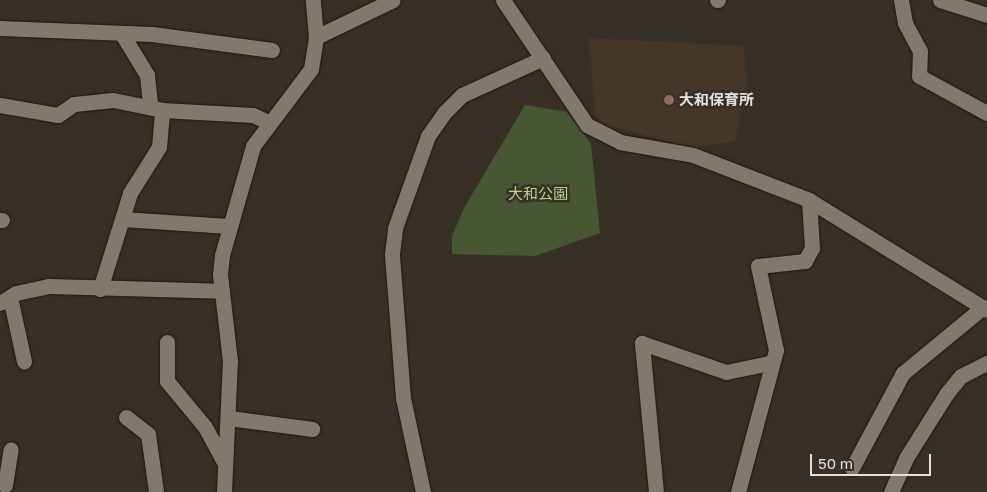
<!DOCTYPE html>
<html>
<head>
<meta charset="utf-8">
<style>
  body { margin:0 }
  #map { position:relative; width:987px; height:492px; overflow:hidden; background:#383026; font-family:"Golos Text","Noto Sans JP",sans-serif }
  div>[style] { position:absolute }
  .built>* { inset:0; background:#443628 }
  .green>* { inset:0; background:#475733 }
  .roads { filter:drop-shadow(0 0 1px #1f170f) drop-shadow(0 0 1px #1f170f) }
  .street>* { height:15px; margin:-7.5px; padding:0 7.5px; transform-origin:7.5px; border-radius:7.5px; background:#82786e }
  .dots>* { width:14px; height:14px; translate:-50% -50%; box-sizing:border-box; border:2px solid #383026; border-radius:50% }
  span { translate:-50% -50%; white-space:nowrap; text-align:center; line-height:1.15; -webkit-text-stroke:5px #383026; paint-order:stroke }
  .poi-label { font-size:15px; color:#e5e0da; font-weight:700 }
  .left { translate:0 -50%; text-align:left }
  .park-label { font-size:15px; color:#b2d787 }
  .scale { position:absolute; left:810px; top:454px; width:121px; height:22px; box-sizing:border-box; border:2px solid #e5e0da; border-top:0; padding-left:6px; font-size:15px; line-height:18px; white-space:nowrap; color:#e5e0da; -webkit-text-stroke:4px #383026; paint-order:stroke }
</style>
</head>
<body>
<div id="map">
  <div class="built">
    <div style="clip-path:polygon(589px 38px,744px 46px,747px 85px,735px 141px,692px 148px,605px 125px,595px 115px)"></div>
  </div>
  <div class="green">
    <div style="clip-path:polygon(525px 105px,567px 112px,591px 144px,600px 233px,535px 256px,452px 254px,452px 236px,464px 208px)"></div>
  </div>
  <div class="roads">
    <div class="street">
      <div style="left:503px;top:0;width:151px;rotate:56.1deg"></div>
      <div style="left:587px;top:125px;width:37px;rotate:27deg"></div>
      <div style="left:620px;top:142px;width:74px;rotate:10.1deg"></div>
      <div style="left:693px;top:155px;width:124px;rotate:21.2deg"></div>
      <div style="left:809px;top:200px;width:209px;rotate:31.7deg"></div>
      <div style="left:717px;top:0;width:1px"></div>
      <div style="left:901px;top:0;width:23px;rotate:80deg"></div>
      <div style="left:905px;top:23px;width:32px;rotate:62deg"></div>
      <div style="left:920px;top:51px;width:25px;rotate:92deg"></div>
      <div style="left:919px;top:76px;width:77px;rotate:28.6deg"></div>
      <div style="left:940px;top:0;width:49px;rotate:17.7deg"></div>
      <div style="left:0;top:28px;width:152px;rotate:2.3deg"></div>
      <div style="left:152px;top:34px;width:121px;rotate:7.6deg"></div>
      <div style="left:122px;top:34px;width:48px;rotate:58.6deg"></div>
      <div style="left:147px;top:75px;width:31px;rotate:84deg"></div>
      <div style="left:316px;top:37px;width:85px;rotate:-25.7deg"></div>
      <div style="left:0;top:105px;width:59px;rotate:9.8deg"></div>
      <div style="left:58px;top:115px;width:19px;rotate:-35deg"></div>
      <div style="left:74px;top:104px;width:39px;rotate:-6deg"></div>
      <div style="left:113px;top:100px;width:50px;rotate:11.5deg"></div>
      <div style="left:162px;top:110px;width:91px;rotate:3.1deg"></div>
      <div style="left:253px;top:115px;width:17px;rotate:25deg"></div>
      <div style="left:122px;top:219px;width:107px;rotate:3.7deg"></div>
      <div style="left:0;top:220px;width:2px"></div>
      <div style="left:100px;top:289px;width:101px;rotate:-72.6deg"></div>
      <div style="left:130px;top:193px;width:54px;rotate:-57.8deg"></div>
      <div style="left:159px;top:147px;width:37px;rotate:-85deg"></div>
      <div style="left:10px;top:297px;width:66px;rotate:77.7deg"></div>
      <div style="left:0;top:303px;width:19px;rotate:-32deg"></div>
      <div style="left:16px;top:293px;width:33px;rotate:-12deg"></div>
      <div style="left:48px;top:286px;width:174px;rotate:1.6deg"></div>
      <div style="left:167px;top:342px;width:39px;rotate:90deg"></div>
      <div style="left:167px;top:381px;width:60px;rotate:50.4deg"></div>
      <div style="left:205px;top:427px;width:42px;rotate:61.6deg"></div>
      <div style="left:126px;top:417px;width:28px;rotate:38deg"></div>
      <div style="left:148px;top:434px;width:59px;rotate:82.1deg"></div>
      <div style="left:229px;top:418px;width:84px;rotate:7.5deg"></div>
      <div style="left:852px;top:468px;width:108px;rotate:-61.8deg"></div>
      <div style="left:903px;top:373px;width:104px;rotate:-39.5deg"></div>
      <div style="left:5px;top:485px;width:36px;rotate:-81deg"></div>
      <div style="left:224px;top:492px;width:131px;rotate:-87.4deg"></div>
      <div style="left:230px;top:361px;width:88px;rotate:-96.6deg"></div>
      <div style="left:220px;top:274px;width:19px;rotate:-84deg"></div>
      <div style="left:222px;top:255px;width:113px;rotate:-74.1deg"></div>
      <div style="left:253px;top:146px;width:96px;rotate:-53deg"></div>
      <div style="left:311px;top:69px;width:32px;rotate:-81deg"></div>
      <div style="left:316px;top:37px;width:37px;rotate:-95deg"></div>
      <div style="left:423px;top:492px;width:96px;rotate:-102deg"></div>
      <div style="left:403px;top:398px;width:144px;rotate:-94.4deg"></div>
      <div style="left:392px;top:254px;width:26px;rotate:-83deg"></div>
      <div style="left:395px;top:228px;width:98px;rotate:-70.3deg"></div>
      <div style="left:428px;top:136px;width:29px;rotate:-55deg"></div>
      <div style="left:445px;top:112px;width:24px;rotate:-45deg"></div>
      <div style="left:462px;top:95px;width:89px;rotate:-24.6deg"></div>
      <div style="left:656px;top:492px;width:150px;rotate:-95.4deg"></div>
      <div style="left:642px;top:343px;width:89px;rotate:19deg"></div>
      <div style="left:726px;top:372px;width:45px;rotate:-11.6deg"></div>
      <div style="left:738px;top:492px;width:147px;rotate:-75deg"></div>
      <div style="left:776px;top:350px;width:86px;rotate:-102.1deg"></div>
      <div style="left:758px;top:266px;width:47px;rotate:-6.1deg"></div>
      <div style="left:805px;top:261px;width:15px;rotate:-62deg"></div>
      <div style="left:812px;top:248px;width:48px;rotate:-93.6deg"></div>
      <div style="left:891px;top:492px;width:37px;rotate:-66deg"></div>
      <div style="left:906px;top:458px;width:77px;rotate:-57.8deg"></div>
      <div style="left:947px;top:393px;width:22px;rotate:-51deg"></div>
      <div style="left:961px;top:376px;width:29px;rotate:-27deg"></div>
    </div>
  </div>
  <div class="dots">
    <div style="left:669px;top:100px;background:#8d6e63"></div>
  </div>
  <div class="poi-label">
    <span class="left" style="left:679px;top:100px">大和保育所</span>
  </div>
  <div class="park-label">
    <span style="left:538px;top:194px">大和公園</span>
  </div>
  <div class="scale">50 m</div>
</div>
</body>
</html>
